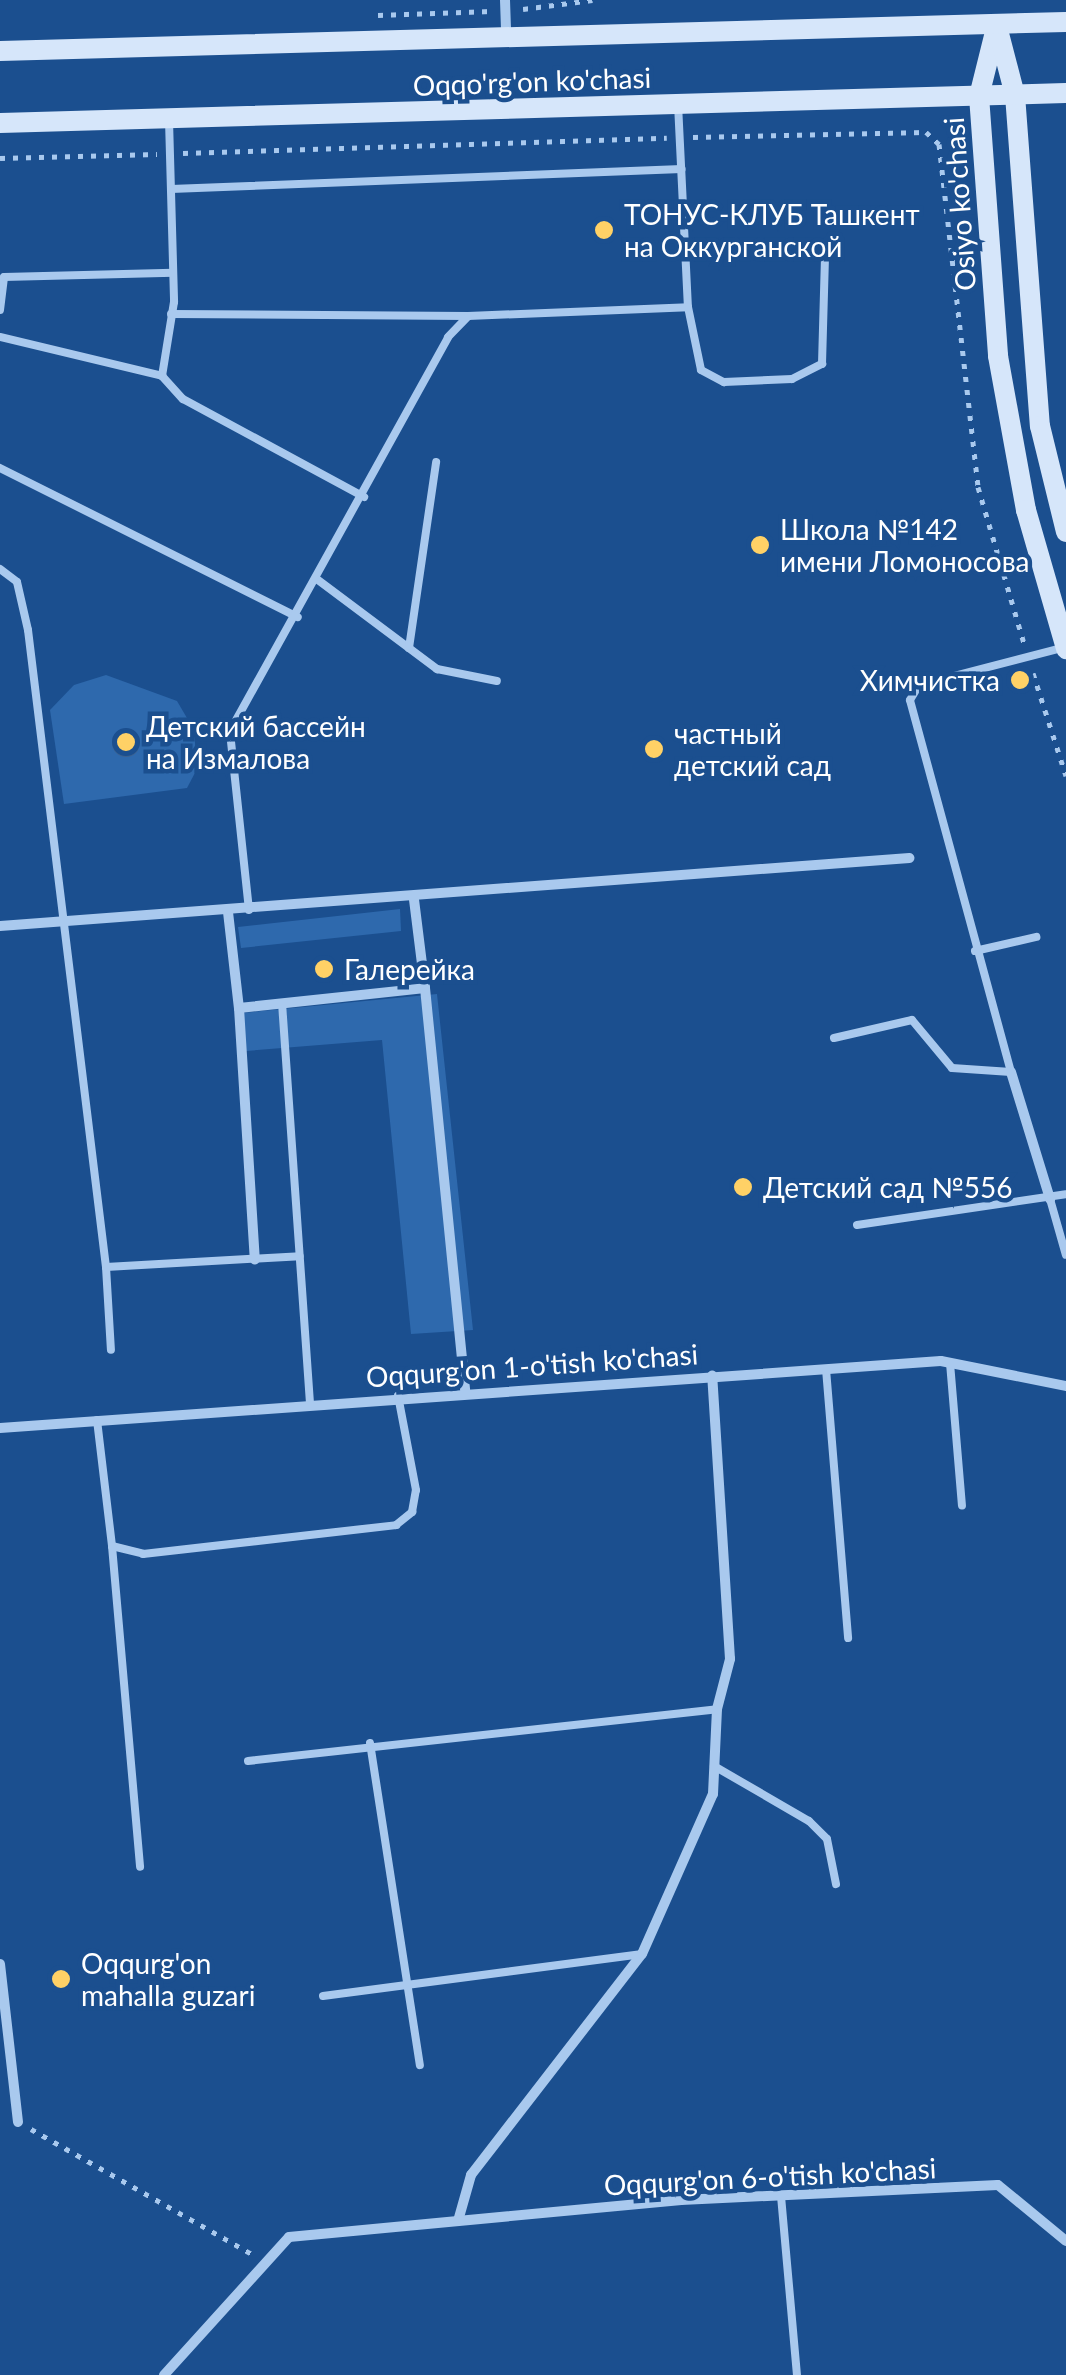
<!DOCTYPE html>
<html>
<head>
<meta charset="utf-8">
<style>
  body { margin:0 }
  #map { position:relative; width:1066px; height:2375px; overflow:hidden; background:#1b4f8f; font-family:Lato,sans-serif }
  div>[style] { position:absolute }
  .green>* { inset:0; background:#2e69ad }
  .water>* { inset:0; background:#3c6290 }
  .round { border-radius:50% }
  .path>* { height:5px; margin-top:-2.5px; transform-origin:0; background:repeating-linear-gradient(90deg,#a9c9ee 0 5px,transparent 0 13px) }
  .lane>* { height:8px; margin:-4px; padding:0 4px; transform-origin:4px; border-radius:4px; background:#a9c9ee }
  .street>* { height:10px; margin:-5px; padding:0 5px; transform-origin:5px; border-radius:5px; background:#a9c9ee }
  .secondary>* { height:20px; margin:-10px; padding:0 10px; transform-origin:10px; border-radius:10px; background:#d6e6fa }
  .dots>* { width:28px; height:28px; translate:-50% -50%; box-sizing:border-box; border:5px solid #1b4f8f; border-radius:50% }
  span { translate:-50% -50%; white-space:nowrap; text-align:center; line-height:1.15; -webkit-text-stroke:9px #1b4f8f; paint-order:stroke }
  .street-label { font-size:28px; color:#fff }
  .poi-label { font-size:28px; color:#fff }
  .left { translate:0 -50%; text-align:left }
  .right { translate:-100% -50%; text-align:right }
</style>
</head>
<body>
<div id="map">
  <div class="green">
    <div style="clip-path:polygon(106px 675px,177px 701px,194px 730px,197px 769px,187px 788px,64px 804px,50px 710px,74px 685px)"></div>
    <div style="clip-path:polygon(400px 909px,401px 931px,241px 948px,238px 927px)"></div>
    <div style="clip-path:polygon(437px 994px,473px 1330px,411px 1334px,382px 1040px,246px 1051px,242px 1013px)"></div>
  </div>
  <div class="water">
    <div class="round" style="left:112px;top:729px;width:28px;height:28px"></div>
  </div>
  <div class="path">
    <div style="left:523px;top:9px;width:70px;rotate:-7.4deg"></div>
    <div style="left:378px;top:15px;width:114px;rotate:-2deg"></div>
    <div style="left:693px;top:137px;width:233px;rotate:-1.2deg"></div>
    <div style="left:926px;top:132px;width:18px;rotate:43deg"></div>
    <div style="left:939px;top:144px;width:345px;rotate:83.5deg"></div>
    <div style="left:978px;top:487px;width:163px;rotate:73.6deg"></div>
    <div style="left:183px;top:153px;width:484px;rotate:-1.8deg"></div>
    <div style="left:0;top:158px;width:157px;rotate:-1.5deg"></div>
    <div style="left:1033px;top:673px;width:108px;rotate:72.2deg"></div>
    <div style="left:31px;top:2129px;width:254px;rotate:29.5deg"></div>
  </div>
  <div class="lane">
    <div style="left:678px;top:104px;width:203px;rotate:87.2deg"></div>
    <div style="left:688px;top:307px;width:64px;rotate:78.3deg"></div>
    <div style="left:701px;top:370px;width:26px;rotate:28deg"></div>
    <div style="left:724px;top:382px;width:68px;rotate:-2.5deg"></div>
    <div style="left:792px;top:379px;width:34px;rotate:-27deg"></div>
    <div style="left:822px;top:364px;width:106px;rotate:-88.4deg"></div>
    <div style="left:169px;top:120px;width:182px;rotate:88.4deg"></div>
    <div style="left:174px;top:302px;width:75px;rotate:99.2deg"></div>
    <div style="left:162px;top:376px;width:31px;rotate:48deg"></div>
    <div style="left:183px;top:399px;width:206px;rotate:28.4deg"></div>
    <div style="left:171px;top:189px;width:511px;rotate:-2.24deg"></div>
    <div style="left:0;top:310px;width:33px;rotate:-83deg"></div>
    <div style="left:4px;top:277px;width:169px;rotate:-1.4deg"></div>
    <div style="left:171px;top:314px;width:297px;rotate:0.4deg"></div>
    <div style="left:0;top:337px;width:167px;rotate:13.5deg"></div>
    <div style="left:0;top:468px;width:333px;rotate:26.6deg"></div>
    <div style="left:0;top:569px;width:21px;rotate:37deg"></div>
    <div style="left:17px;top:582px;width:49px;rotate:77.1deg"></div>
    <div style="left:28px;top:630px;width:642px;rotate:83.02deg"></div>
    <div style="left:106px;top:1267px;width:194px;rotate:-3.2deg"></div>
    <div style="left:318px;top:580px;width:149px;rotate:36.8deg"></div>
    <div style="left:437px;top:669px;width:61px;rotate:11.3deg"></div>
    <div style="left:409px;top:648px;width:188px;rotate:-81.7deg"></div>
    <div style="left:249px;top:910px;width:180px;rotate:-96.1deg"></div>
    <div style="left:230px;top:731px;width:450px;rotate:-61deg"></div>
    <div style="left:448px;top:337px;width:29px;rotate:-46deg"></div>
    <div style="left:468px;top:316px;width:220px;rotate:-2.3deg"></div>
    <div style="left:975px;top:951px;width:63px;rotate:-12.9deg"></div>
    <div style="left:282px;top:1003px;width:401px;rotate:86deg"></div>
    <div style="left:834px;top:1038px;width:80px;rotate:-13deg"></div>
    <div style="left:912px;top:1020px;width:62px;rotate:50.2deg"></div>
    <div style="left:952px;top:1068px;width:59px;rotate:3.9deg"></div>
    <div style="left:1011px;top:1072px;width:385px;rotate:-105.2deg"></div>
    <div style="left:910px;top:700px;width:17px;rotate:-59deg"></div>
    <div style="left:919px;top:685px;width:148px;rotate:-14.5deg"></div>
    <div style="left:1050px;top:1199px;width:58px;rotate:74.1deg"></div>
    <div style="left:857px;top:1225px;width:211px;rotate:-8.4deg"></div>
    <div style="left:106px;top:1267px;width:83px;rotate:86.6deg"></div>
    <div style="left:950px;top:1363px;width:143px;rotate:85.2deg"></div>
    <div style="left:826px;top:1369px;width:270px;rotate:85.3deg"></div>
    <div style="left:97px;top:1420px;width:127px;rotate:83.2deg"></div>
    <div style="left:112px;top:1546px;width:32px;rotate:14deg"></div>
    <div style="left:143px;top:1554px;width:255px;rotate:-6.5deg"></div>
    <div style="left:396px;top:1525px;width:21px;rotate:-39deg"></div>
    <div style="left:412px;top:1512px;width:22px;rotate:-80deg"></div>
    <div style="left:416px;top:1490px;width:96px;rotate:-100.8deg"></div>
    <div style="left:112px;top:1546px;width:322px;rotate:85deg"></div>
    <div style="left:370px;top:1743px;width:326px;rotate:81.2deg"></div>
    <div style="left:248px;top:1761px;width:472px;rotate:-6.3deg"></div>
    <div style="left:714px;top:1766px;width:110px;rotate:30.1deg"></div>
    <div style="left:809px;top:1821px;width:25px;rotate:45deg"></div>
    <div style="left:827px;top:1839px;width:46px;rotate:78.7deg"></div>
    <div style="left:323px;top:1996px;width:322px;rotate:-7.5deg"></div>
    <div style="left:781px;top:2196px;width:180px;rotate:84.9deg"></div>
  </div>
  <div class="street">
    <div style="left:505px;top:0;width:37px;rotate:88deg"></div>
    <div style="left:228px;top:912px;width:97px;rotate:83.5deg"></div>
    <div style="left:239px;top:1008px;width:187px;rotate:-6.1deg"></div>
    <div style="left:425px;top:988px;width:89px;rotate:-97.1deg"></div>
    <div style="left:0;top:926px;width:912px;rotate:-4.28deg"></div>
    <div style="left:425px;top:988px;width:404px;rotate:84.3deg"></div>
    <div style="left:239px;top:1008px;width:252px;rotate:86.4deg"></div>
    <div style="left:1011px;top:1072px;width:133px;rotate:72.9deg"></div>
    <div style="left:0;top:1428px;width:943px;rotate:-4.07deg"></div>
    <div style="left:941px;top:1361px;width:127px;rotate:11.3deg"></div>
    <div style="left:0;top:1964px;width:159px;rotate:83.5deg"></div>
    <div style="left:458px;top:2221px;width:48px;rotate:-74.2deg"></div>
    <div style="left:471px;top:2175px;width:279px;rotate:-52.3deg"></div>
    <div style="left:642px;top:1954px;width:175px;rotate:-66.1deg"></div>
    <div style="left:713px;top:1794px;width:85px;rotate:-87.3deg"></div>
    <div style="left:717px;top:1709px;width:52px;rotate:-75.4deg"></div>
    <div style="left:730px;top:1659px;width:284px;rotate:-93.6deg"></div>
    <div style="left:164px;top:2375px;width:186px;rotate:-47.8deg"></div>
    <div style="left:289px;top:2237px;width:394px;rotate:-5.4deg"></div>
    <div style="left:681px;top:2200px;width:317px;rotate:-2.7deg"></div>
    <div style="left:998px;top:2185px;width:88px;rotate:39.5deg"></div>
  </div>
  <div class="secondary">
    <div style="left:997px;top:24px;width:74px;rotate:104deg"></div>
    <div style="left:979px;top:96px;width:261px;rotate:85.8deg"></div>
    <div style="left:998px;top:356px;width:157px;rotate:79.7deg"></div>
    <div style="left:1026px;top:510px;width:145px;rotate:73.9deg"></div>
    <div style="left:997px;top:26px;width:71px;rotate:75.4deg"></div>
    <div style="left:1015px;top:95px;width:332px;rotate:85.7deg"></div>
    <div style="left:1040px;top:426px;width:109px;rotate:76.2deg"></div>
    <div style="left:0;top:51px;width:1066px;rotate:-1.56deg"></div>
    <div style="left:0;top:123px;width:1066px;rotate:-1.61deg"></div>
  </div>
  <div class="dots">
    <div style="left:604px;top:230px;background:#ffd166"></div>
    <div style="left:760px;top:545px;background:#ffd166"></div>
    <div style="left:1020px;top:680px;background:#ffd166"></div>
    <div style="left:126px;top:742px;background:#ffd166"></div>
    <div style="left:654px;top:749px;background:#ffd166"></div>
    <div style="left:324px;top:969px;background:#ffd166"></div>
    <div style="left:743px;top:1187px;background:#ffd166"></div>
    <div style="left:61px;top:1979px;background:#ffd166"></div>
  </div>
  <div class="street-label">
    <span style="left:532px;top:81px;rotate:-2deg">Oqqo'rg'on ko'chasi</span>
    <span style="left:959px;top:204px;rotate:-94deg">Osiyo ko'chasi</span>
    <span style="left:532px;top:1365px;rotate:-4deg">Oqqurg'on 1-o'tish ko'chasi</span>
    <span style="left:770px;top:2176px;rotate:-3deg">Oqqurg'on 6-o'tish ko'chasi</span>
  </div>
  <div class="poi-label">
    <span class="left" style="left:624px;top:230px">ТОНУС-КЛУБ Ташкент<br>на Оккурганской</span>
    <span class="left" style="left:780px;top:545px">Школа №142<br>имени Ломоносова</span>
    <span class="right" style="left:1000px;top:680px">Химчистка</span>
    <span class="left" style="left:146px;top:742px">Детский бассейн<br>на Измалова</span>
    <span class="left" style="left:674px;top:749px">частный<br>детский сад</span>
    <span class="left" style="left:344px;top:969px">Галерейка</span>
    <span class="left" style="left:763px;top:1187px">Детский сад №556</span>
    <span class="left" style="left:81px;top:1979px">Oqqurg'on<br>mahalla guzari</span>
  </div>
</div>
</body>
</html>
